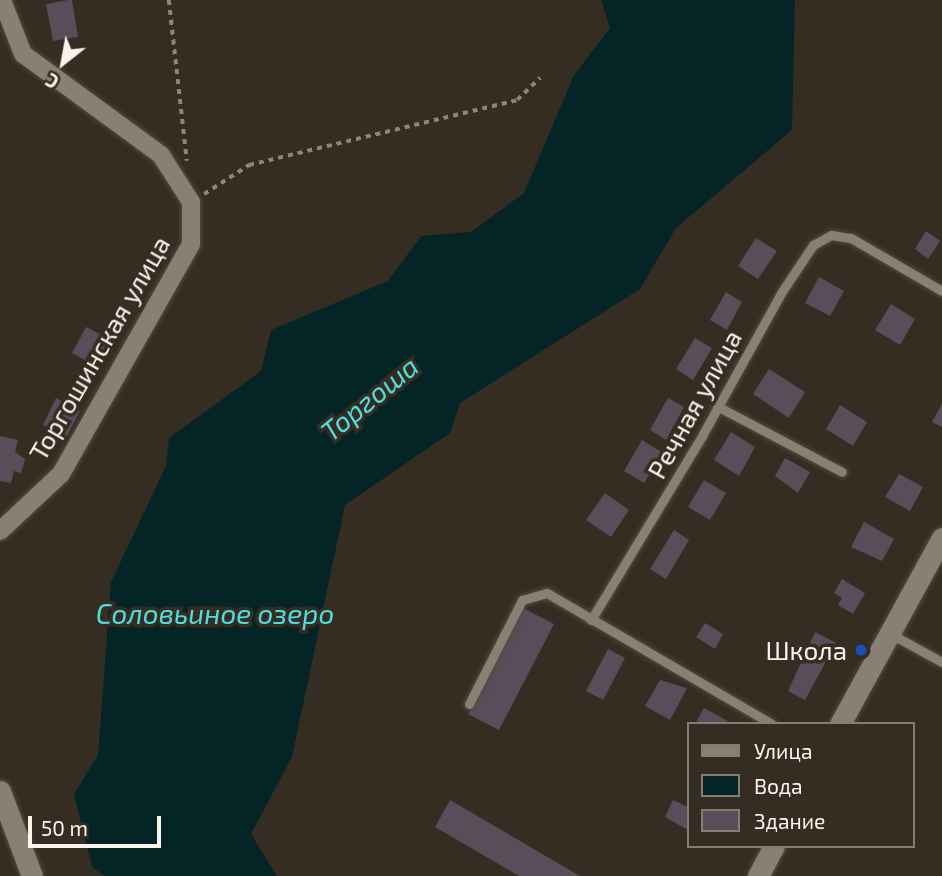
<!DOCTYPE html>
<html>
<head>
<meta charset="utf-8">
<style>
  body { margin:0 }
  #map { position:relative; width:942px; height:876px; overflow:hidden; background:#362d22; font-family:"Exo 2",sans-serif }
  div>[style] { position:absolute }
  .water>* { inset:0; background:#052425 }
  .building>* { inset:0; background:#574e5a }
  .path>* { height:3.5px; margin-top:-1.75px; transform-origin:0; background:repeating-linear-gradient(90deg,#8d857c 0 5px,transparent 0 10px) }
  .roads { filter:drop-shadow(0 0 2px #524b41) drop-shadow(0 0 2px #524b41) }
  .lane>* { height:9px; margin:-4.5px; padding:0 4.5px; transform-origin:4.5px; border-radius:4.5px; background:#897f72 }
  .street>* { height:18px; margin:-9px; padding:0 9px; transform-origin:9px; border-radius:9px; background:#897f72 }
  .secondary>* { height:21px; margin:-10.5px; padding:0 10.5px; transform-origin:10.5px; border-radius:10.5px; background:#897f72 }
  .dots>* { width:19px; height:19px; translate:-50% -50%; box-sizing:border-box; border:4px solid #362d22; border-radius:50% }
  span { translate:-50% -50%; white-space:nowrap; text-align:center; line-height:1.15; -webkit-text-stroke:7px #362d22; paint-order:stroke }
  .street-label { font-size:26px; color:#faf4ed }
  .poi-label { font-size:26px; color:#faf4ed }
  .right { translate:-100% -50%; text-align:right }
  .water-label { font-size:28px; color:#4cdedf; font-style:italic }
  .legend { position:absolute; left:687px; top:722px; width:228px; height:126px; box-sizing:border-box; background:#362d22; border:2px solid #847d73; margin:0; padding:9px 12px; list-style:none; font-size:21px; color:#faf4ed }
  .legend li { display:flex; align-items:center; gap:14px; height:35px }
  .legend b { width:35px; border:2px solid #847d73 }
  .north { position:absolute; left:28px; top:28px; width:70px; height:70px; -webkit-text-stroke:5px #362d22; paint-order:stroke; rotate:211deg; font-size:19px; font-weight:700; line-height:28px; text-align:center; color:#faf4ed }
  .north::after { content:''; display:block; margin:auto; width:24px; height:32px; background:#faf4ed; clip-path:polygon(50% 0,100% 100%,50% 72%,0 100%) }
  .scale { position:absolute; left:28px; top:816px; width:133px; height:32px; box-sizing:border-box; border:4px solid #faf4ed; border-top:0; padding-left:9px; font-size:21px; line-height:24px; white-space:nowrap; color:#faf4ed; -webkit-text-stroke:5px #362d22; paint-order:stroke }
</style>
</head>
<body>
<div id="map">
  <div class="water">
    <div style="clip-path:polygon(601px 0,795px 0,792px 130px,676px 228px,640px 289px,460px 403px,450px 433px,345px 505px,292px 757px,251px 834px,277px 876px,104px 876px,92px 867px,74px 794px,98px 755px,111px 582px,166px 466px,169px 438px,261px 371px,271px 330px,388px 281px,421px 236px,471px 232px,524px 193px,574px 75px,610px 28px)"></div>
  </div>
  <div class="building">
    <div style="clip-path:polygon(68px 0,72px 0,78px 37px,53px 41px,46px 4px)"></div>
    <div style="clip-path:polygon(926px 231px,940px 241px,928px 259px,915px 249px)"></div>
    <div style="clip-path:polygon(756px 238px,777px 251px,758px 279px,738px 266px)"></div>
    <div style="clip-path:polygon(819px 277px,844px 291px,830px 316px,805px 303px)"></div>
    <div style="clip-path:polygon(726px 292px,742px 302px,727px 330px,710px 320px)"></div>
    <div style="clip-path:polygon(891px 304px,915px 319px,900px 345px,875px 330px)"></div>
    <div style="clip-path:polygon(86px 327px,110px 339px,96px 366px,72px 353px)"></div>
    <div style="clip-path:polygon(695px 338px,712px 348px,693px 380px,676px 369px)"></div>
    <div style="clip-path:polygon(769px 369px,805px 392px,789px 418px,753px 394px)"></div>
    <div style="clip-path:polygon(56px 398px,80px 411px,66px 438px,43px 425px)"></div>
    <div style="clip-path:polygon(668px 398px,684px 407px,666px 440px,650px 430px)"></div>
    <div style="clip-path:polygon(942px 404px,942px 427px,932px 422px)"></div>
    <div style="clip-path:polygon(840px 405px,867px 422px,853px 446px,826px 429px)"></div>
    <div style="clip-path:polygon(731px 432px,755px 447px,739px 476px,714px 460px)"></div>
    <div style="clip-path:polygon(0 436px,18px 440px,15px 452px,25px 459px,21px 473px,14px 471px,11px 483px,0 481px)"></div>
    <div style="clip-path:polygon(642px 440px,663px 453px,644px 483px,624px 471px)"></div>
    <div style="clip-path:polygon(785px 458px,810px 472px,798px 493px,775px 476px)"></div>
    <div style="clip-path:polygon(899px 474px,923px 487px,910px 511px,885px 497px)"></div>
    <div style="clip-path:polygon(704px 480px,726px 493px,710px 520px,688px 507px)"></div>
    <div style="clip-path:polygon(605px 493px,629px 510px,611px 537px,586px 520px)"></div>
    <div style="clip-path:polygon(864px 522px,894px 539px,882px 561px,851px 547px)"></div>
    <div style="clip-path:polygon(674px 530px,689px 540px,666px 579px,650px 569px)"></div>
    <div style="clip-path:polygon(842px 579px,865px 593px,853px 614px,838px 605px,842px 598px,834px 593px)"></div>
    <div style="clip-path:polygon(523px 608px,554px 624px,499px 730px,468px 714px)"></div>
    <div style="clip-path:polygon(705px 623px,723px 634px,715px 649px,696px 637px)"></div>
    <div style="clip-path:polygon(815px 632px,836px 643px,805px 700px,788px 691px)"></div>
    <div style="clip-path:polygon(608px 649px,625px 658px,603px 700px,586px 691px)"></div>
    <div style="clip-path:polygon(660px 680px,687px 688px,670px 720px,645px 706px)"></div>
    <div style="clip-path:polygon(704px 708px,733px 724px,695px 724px)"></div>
    <div style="clip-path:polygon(450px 800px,580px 876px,519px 876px,435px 827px)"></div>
    <div style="clip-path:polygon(673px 800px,688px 807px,688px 830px,665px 817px)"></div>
  </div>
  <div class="path">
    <div style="left:169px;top:0;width:162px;rotate:83.6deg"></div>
    <div style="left:204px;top:194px;width:54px;rotate:-32.8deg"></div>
    <div style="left:249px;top:165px;width:276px;rotate:-13.6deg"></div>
    <div style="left:517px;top:100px;width:32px;rotate:-44deg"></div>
  </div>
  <div class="roads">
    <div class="lane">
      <div style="left:717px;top:406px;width:141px;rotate:27.8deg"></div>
      <div style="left:591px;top:620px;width:217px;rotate:-58.9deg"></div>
      <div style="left:703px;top:434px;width:161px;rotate:-61deg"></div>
      <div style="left:781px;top:293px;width:58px;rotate:-56.3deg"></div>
      <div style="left:813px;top:245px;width:21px;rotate:-29deg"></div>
      <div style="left:831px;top:235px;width:20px;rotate:9deg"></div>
      <div style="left:851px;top:238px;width:105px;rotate:30.2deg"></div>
      <div style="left:891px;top:634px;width:58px;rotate:28.8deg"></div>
      <div style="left:469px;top:704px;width:117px;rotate:-63deg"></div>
      <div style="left:522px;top:600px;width:26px;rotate:-16deg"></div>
      <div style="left:547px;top:593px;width:260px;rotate:30.2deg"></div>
    </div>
    <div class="street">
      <div style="left:0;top:531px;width:83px;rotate:-43.1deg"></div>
      <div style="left:61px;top:474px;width:264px;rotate:-60.5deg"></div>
      <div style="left:191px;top:244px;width:42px;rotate:-90deg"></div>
      <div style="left:191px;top:202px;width:56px;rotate:-122.6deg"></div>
      <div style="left:161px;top:155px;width:171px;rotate:-143.8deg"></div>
      <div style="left:23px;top:54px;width:58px;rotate:-111.3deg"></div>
    </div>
    <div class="secondary">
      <div style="left:840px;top:724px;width:212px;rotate:-61.3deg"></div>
      <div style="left:0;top:791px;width:91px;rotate:69.4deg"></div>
      <div style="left:758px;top:876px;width:34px;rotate:-62deg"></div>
    </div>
  </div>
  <div class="dots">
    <div style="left:861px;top:650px;background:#1a4fb4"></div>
  </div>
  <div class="street-label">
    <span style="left:99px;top:348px;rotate:-60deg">Торгошинская улица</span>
    <span style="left:694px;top:404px;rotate:-61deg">Речная улица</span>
  </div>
  <div class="poi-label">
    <span class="right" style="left:847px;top:650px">Школа</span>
  </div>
  <div class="water-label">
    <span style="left:369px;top:398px;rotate:-39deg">Торгоша</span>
    <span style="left:215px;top:613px">Соловьиное озеро</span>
  </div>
  <ul class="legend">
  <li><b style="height:9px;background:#897f72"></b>Улица</li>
  <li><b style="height:19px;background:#052425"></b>Вода</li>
  <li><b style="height:19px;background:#574e5a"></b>Здание</li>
  </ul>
  <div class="north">С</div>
  <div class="scale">50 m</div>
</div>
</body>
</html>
